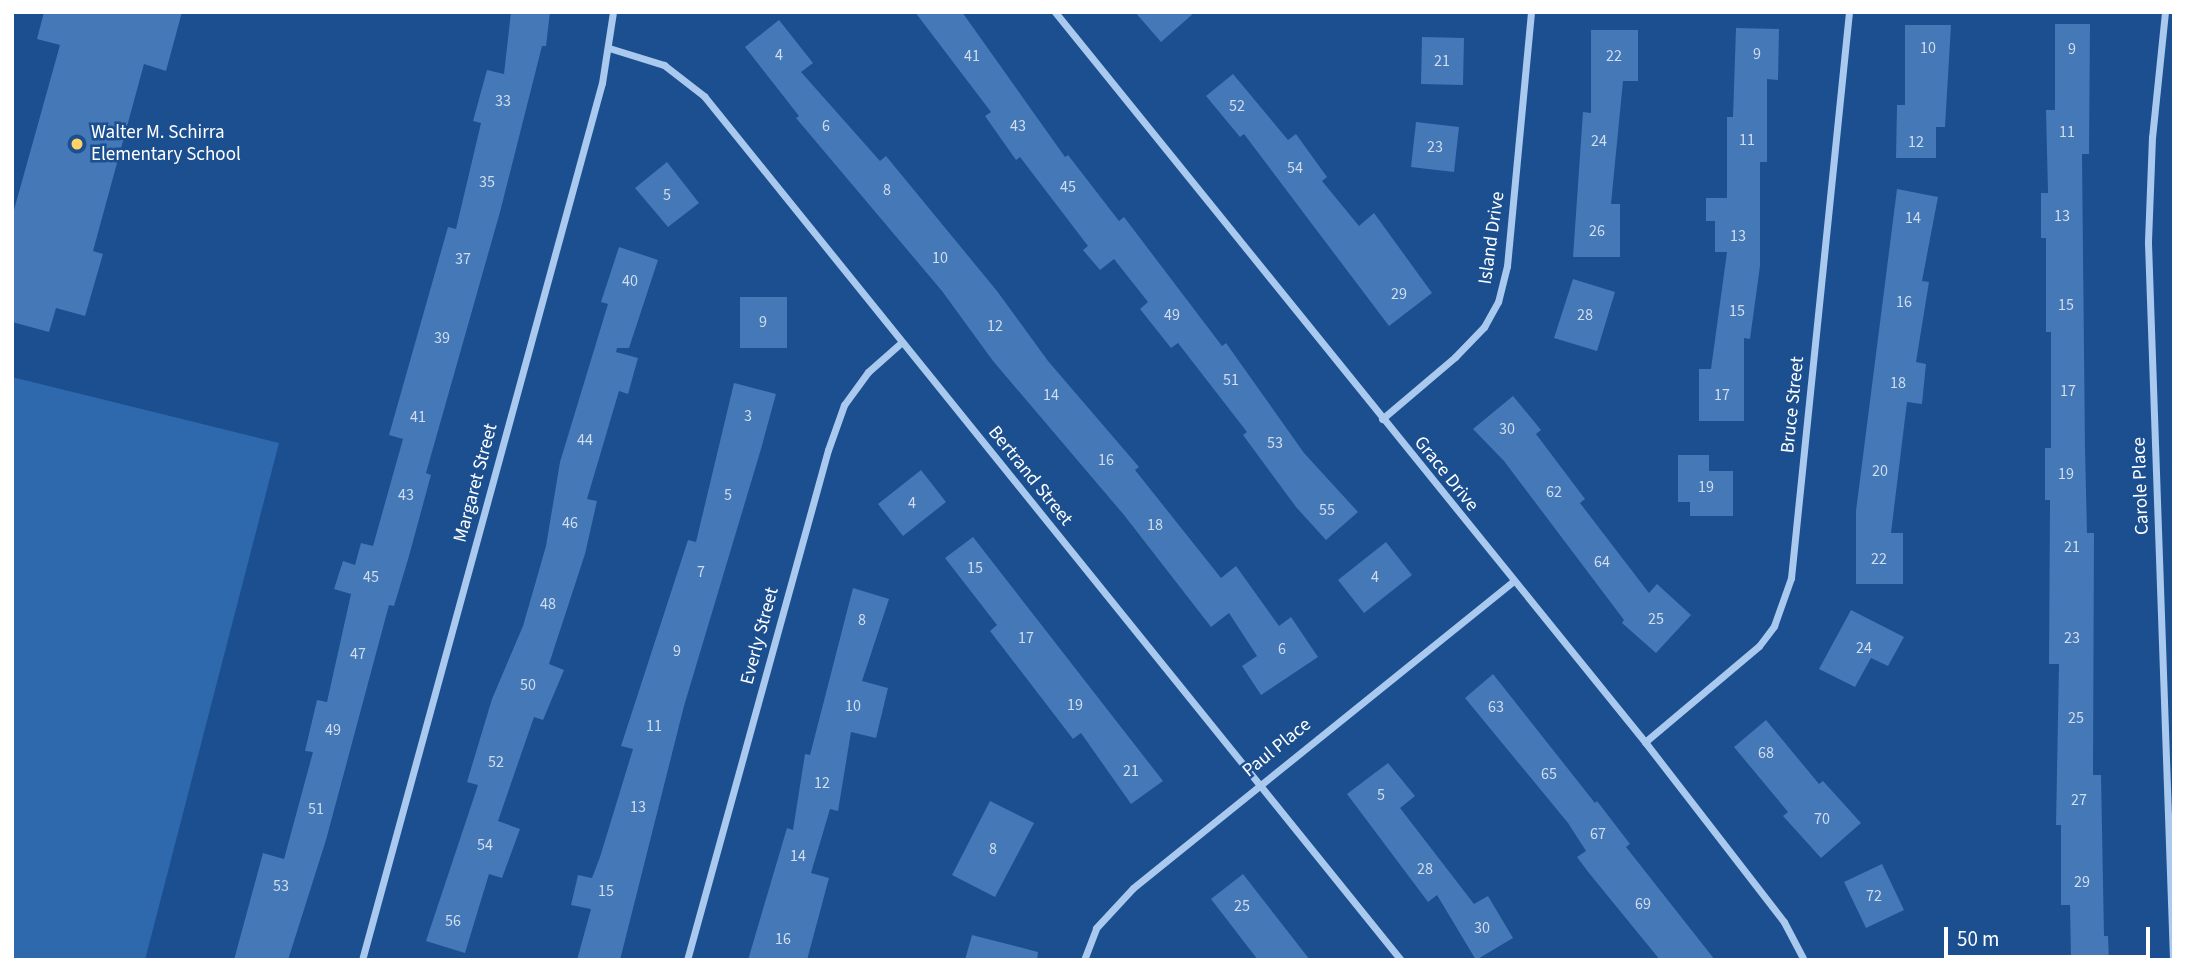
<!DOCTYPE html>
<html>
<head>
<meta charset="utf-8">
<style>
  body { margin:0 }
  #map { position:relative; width:2186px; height:972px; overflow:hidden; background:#1b4f8f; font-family:"Source Sans 3",sans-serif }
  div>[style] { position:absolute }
  .green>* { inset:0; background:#2e69ad }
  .building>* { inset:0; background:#4478b7 }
  .street>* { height:7px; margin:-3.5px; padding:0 3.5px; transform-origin:3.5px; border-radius:3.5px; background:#a9c9ee }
  .dots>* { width:19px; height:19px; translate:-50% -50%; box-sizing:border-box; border:4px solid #1b4f8f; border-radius:50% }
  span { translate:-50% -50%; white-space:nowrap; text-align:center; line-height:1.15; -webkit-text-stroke:5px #1b4f8f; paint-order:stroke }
  .number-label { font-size:16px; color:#d0dded }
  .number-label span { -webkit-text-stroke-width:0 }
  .poi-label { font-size:19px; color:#fff }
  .left { translate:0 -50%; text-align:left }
  .street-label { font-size:19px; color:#fff }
  .frame { position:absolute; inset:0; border:14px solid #fff; pointer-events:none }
  .scale { position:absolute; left:1944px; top:927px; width:206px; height:32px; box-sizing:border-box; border:4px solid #fff; border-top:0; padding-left:9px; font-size:21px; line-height:24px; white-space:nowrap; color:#fff; -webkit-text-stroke:5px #1b4f8f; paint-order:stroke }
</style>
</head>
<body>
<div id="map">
  <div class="green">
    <div style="clip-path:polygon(12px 377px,279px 443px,145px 960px,12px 960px)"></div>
  </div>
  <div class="building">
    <div style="clip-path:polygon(44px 12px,182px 12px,166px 71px,144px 64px,93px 251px,103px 254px,85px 316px,56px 308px,49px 332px,12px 322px,12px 217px,60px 45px,37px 39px)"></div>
    <div style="clip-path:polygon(511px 12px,550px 12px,546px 46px,542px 46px,500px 212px,426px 473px,431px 475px,409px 556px,394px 606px,389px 605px,326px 840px,288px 960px,234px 960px,263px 853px,284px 859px,313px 752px,305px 751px,317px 700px,327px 702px,351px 594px,334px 589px,343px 561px,355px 565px,361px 543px,373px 546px,403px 439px,389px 435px,448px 227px,456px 229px,481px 123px,473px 121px,487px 70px,504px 74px)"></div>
    <div style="clip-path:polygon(915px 12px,962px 12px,1065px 157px,1068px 155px,1119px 221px,1124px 217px,1222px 346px,1226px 343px,1304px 453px,1358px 512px,1326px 540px,1296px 507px,1243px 435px,1247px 432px,1178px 343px,1171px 348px,1140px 309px,1148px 302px,1114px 259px,1100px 270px,1083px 250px,1088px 246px,1020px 157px,1016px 160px,985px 116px,991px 112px)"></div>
    <div style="clip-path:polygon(1135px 12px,1195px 12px,1161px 42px)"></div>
    <div style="clip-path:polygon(779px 20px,813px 63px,801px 72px,880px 161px,886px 156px,997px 291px,1048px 361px,1139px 467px,1135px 470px,1221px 578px,1236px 566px,1279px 626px,1291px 617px,1318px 657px,1261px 695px,1242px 666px,1257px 656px,1229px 613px,1211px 627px,1124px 515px,993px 361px,942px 291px,796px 118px,799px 116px,745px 47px)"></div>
    <div style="clip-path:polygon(2055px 24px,2090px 24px,2089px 154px,2082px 154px,2085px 448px,2087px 533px,2094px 533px,2093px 775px,2101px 775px,2104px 936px,2108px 936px,2109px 960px,2071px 960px,2070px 905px,2061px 905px,2061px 825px,2056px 825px,2059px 664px,2049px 664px,2050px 500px,2045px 500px,2045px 448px,2051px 448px,2051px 332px,2046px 332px,2046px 238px,2041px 238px,2041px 193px,2048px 193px,2046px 110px,2055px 110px)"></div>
    <div style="clip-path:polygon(1905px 25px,1951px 25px,1945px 127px,1936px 127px,1936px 158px,1896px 158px,1897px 105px,1905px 105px)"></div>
    <div style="clip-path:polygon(1736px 28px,1779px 29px,1778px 80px,1767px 79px,1767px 162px,1760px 162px,1760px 266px,1750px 339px,1744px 338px,1744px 421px,1699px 421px,1699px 369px,1711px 369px,1727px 252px,1715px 252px,1715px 221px,1706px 221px,1706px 198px,1727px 198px,1727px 117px,1733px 117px)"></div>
    <div style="clip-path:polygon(1591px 30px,1638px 30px,1638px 81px,1623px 81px,1611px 204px,1620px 204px,1620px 257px,1573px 257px,1583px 112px,1591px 113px)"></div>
    <div style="clip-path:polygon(1422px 37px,1464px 38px,1463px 85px,1421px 84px)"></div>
    <div style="clip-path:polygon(1233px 74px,1288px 140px,1296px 134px,1327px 177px,1322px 181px,1359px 226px,1374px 213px,1432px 293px,1389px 326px,1244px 134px,1240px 137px,1206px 96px)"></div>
    <div style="clip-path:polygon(1416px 122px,1459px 127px,1454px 172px,1411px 167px)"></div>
    <div style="clip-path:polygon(667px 162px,699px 203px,668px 227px,635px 188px)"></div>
    <div style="clip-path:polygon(1897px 189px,1938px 197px,1922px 281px,1929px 282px,1916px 362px,1926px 364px,1922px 404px,1907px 402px,1891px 533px,1903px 533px,1903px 584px,1856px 584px,1856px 511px)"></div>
    <div style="clip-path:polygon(619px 247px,658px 260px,629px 348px,617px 348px,616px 352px,638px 358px,628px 394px,619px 391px,587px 499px,597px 501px,585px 554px,549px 664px,564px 670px,543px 720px,534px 717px,498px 821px,520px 829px,502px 878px,489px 874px,465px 953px,426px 941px,478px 785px,467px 782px,492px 699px,523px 626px,546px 546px,560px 462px,608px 304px,601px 302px)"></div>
    <div style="clip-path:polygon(1573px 279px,1615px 292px,1597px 351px,1554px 338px)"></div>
    <div style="clip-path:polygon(740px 297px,787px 297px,787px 348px,740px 348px)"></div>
    <div style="clip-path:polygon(734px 383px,776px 394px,761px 449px,684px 706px,620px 960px,577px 960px,591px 909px,571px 905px,578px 875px,592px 878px,600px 857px,633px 749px,621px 746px,688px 540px,696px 542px)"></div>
    <div style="clip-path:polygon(1513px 396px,1541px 430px,1536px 434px,1585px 499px,1580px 503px,1649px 593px,1657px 584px,1691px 615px,1656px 653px,1622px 623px,1624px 620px,1504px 461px,1473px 429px)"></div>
    <div style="clip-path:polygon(1678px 455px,1709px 455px,1709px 471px,1733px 471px,1733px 516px,1690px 516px,1690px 502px,1678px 502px)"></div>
    <div style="clip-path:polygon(921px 470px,946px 502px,903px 536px,878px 504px)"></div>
    <div style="clip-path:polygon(973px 537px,1163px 781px,1131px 804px,1081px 733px,1073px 739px,990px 631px,997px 625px,945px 558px)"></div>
    <div style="clip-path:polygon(1386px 542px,1412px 575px,1364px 613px,1338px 580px)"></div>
    <div style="clip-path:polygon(853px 588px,889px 599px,862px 681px,888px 688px,876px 738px,851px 732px,838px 811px,830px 809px,811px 873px,829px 878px,807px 960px,748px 960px,787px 828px,793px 830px,805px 754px,810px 755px)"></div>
    <div style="clip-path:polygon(1851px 610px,1904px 637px,1888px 666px,1871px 658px,1855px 687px,1819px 669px)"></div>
    <div style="clip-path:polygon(1493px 674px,1595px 803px,1597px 801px,1630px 844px,1626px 847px,1715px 960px,1660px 960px,1589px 873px,1577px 857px,1586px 851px,1568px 823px,1465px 698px)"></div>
    <div style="clip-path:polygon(1766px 720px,1819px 784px,1823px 781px,1861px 823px,1821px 858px,1783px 816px,1788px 812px,1734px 747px)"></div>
    <div style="clip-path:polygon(1388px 763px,1415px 796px,1400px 808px,1474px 904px,1488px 896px,1513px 938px,1476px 960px,1437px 895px,1428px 902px,1347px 794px)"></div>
    <div style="clip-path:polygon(990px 801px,1034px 823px,995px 897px,952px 875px)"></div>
    <div style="clip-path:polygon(1882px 864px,1904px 910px,1866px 928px,1844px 882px)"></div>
    <div style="clip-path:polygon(1243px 874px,1310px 960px,1258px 960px,1211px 899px)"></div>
    <div style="clip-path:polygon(972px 935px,1038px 952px,1037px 960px,965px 960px)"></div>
  </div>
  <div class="street">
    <div style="left:1055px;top:12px;width:939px;rotate:51.05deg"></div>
    <div style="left:1645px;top:742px;width:227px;rotate:52.3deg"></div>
    <div style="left:1784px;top:922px;width:43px;rotate:62.2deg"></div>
    <div style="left:2165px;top:12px;width:126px;rotate:95.9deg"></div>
    <div style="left:2152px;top:137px;width:106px;rotate:92.2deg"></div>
    <div style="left:2148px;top:243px;width:717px;rotate:88deg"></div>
    <div style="left:609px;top:48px;width:58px;rotate:17.2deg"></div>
    <div style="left:664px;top:65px;width:51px;rotate:37.8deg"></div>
    <div style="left:704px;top:96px;width:1110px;rotate:51.11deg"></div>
    <div style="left:1382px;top:419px;width:96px;rotate:-40.3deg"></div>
    <div style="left:1455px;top:357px;width:42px;rotate:-46deg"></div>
    <div style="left:1484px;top:327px;width:29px;rotate:-61deg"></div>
    <div style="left:1498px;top:302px;width:37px;rotate:-76deg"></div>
    <div style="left:1507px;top:266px;width:255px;rotate:-84.6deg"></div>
    <div style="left:1645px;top:742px;width:149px;rotate:-40.1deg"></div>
    <div style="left:1759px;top:646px;width:25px;rotate:-53deg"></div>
    <div style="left:1774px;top:626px;width:51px;rotate:-70.5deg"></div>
    <div style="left:1791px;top:578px;width:569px;rotate:-84.15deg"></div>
    <div style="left:362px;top:960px;width:909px;rotate:-74.7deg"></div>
    <div style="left:602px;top:83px;width:72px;rotate:-81.2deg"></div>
    <div style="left:687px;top:960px;width:529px;rotate:-74.55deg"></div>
    <div style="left:828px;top:450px;width:48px;rotate:-70.4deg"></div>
    <div style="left:844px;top:405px;width:41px;rotate:-54deg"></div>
    <div style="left:868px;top:372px;width:45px;rotate:-41.4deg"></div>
    <div style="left:1084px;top:960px;width:34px;rotate:-69deg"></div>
    <div style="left:1096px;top:928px;width:54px;rotate:-47.2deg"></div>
    <div style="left:1133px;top:888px;width:487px;rotate:-38.9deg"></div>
  </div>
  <div class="dots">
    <div style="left:77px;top:144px;background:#ffd166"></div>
  </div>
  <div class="number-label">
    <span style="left:1928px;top:48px">10</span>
    <span style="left:2072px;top:49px">9</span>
    <span style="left:1757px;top:54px">9</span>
    <span style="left:779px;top:55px">4</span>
    <span style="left:972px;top:56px">41</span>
    <span style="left:1614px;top:56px">22</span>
    <span style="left:1442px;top:61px">21</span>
    <span style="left:503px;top:101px">33</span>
    <span style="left:1237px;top:106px">52</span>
    <span style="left:826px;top:126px">6</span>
    <span style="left:1018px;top:126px">43</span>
    <span style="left:2067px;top:132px">11</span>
    <span style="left:1747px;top:140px">11</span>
    <span style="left:1599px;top:141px">24</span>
    <span style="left:1916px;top:142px">12</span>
    <span style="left:1435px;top:147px">23</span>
    <span style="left:1295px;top:168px">54</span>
    <span style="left:487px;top:182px">35</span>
    <span style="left:1068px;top:187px">45</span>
    <span style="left:887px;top:190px">8</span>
    <span style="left:667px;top:195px">5</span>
    <span style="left:2062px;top:216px">13</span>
    <span style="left:1913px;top:218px">14</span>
    <span style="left:1597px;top:231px">26</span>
    <span style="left:1738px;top:236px">13</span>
    <span style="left:940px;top:258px">10</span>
    <span style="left:463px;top:259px">37</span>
    <span style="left:630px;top:281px">40</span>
    <span style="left:1399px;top:294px">29</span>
    <span style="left:1904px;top:302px">16</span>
    <span style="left:2066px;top:305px">15</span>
    <span style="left:1737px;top:311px">15</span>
    <span style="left:1172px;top:315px">49</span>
    <span style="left:1585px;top:315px">28</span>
    <span style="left:763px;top:322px">9</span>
    <span style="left:995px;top:326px">12</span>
    <span style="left:442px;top:338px">39</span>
    <span style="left:1231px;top:380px">51</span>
    <span style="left:1898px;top:383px">18</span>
    <span style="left:2068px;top:391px">17</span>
    <span style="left:1051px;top:395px">14</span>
    <span style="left:1722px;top:395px">17</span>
    <span style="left:748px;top:416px">3</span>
    <span style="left:418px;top:417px">41</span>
    <span style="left:1507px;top:429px">30</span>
    <span style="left:585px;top:440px">44</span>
    <span style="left:1275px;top:443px">53</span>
    <span style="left:1106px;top:460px">16</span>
    <span style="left:1880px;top:471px">20</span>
    <span style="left:2066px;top:474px">19</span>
    <span style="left:1706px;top:487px">19</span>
    <span style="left:1554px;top:492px">62</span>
    <span style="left:406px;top:495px">43</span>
    <span style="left:728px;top:495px">5</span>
    <span style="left:912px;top:503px">4</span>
    <span style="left:1327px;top:510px">55</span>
    <span style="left:570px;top:523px">46</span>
    <span style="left:1155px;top:525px">18</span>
    <span style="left:2072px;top:547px">21</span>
    <span style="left:1879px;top:559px">22</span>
    <span style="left:1602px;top:562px">64</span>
    <span style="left:975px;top:568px">15</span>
    <span style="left:701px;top:572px">7</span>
    <span style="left:371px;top:577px">45</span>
    <span style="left:1375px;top:577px">4</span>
    <span style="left:548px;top:604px">48</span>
    <span style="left:1656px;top:619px">25</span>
    <span style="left:862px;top:620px">8</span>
    <span style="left:1026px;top:638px">17</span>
    <span style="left:2072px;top:638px">23</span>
    <span style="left:1864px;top:648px">24</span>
    <span style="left:1282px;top:649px">6</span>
    <span style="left:677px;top:651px">9</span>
    <span style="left:358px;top:654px">47</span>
    <span style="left:528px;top:685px">50</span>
    <span style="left:1075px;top:705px">19</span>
    <span style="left:853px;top:706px">10</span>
    <span style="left:1496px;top:707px">63</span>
    <span style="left:2076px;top:718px">25</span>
    <span style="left:654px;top:726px">11</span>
    <span style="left:333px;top:730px">49</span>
    <span style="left:1766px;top:753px">68</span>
    <span style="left:496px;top:762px">52</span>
    <span style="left:1131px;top:771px">21</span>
    <span style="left:1549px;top:774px">65</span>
    <span style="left:822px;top:783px">12</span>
    <span style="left:1381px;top:795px">5</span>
    <span style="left:2079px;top:800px">27</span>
    <span style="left:638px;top:807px">13</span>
    <span style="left:316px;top:809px">51</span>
    <span style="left:1822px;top:819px">70</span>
    <span style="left:1598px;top:834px">67</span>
    <span style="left:485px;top:845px">54</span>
    <span style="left:993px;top:849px">8</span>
    <span style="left:798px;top:856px">14</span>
    <span style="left:1425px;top:869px">28</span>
    <span style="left:2082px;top:882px">29</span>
    <span style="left:281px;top:886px">53</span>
    <span style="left:606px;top:891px">15</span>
    <span style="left:1874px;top:896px">72</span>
    <span style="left:1643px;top:904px">69</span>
    <span style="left:1242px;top:906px">25</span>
    <span style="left:453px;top:921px">56</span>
    <span style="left:1482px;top:928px">30</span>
    <span style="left:783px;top:939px">16</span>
  </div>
  <div class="poi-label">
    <span class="left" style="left:91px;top:144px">Walter M. Schirra<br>Elementary School</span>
  </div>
  <div class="street-label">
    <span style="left:1492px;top:238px;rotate:-82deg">Island Drive</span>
    <span style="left:1793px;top:405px;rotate:-84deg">Bruce Street</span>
    <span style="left:1446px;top:474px;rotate:51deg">Grace Drive</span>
    <span style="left:1030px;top:476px;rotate:51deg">Bertrand Street</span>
    <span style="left:476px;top:483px;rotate:-75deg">Margaret Street</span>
    <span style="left:2141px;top:486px;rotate:-92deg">Carole Place</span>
    <span style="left:760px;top:636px;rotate:-75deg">Everly Street</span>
    <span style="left:1277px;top:748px;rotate:-39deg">Paul Place</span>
  </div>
  <div class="frame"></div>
  <div class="scale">50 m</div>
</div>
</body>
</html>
